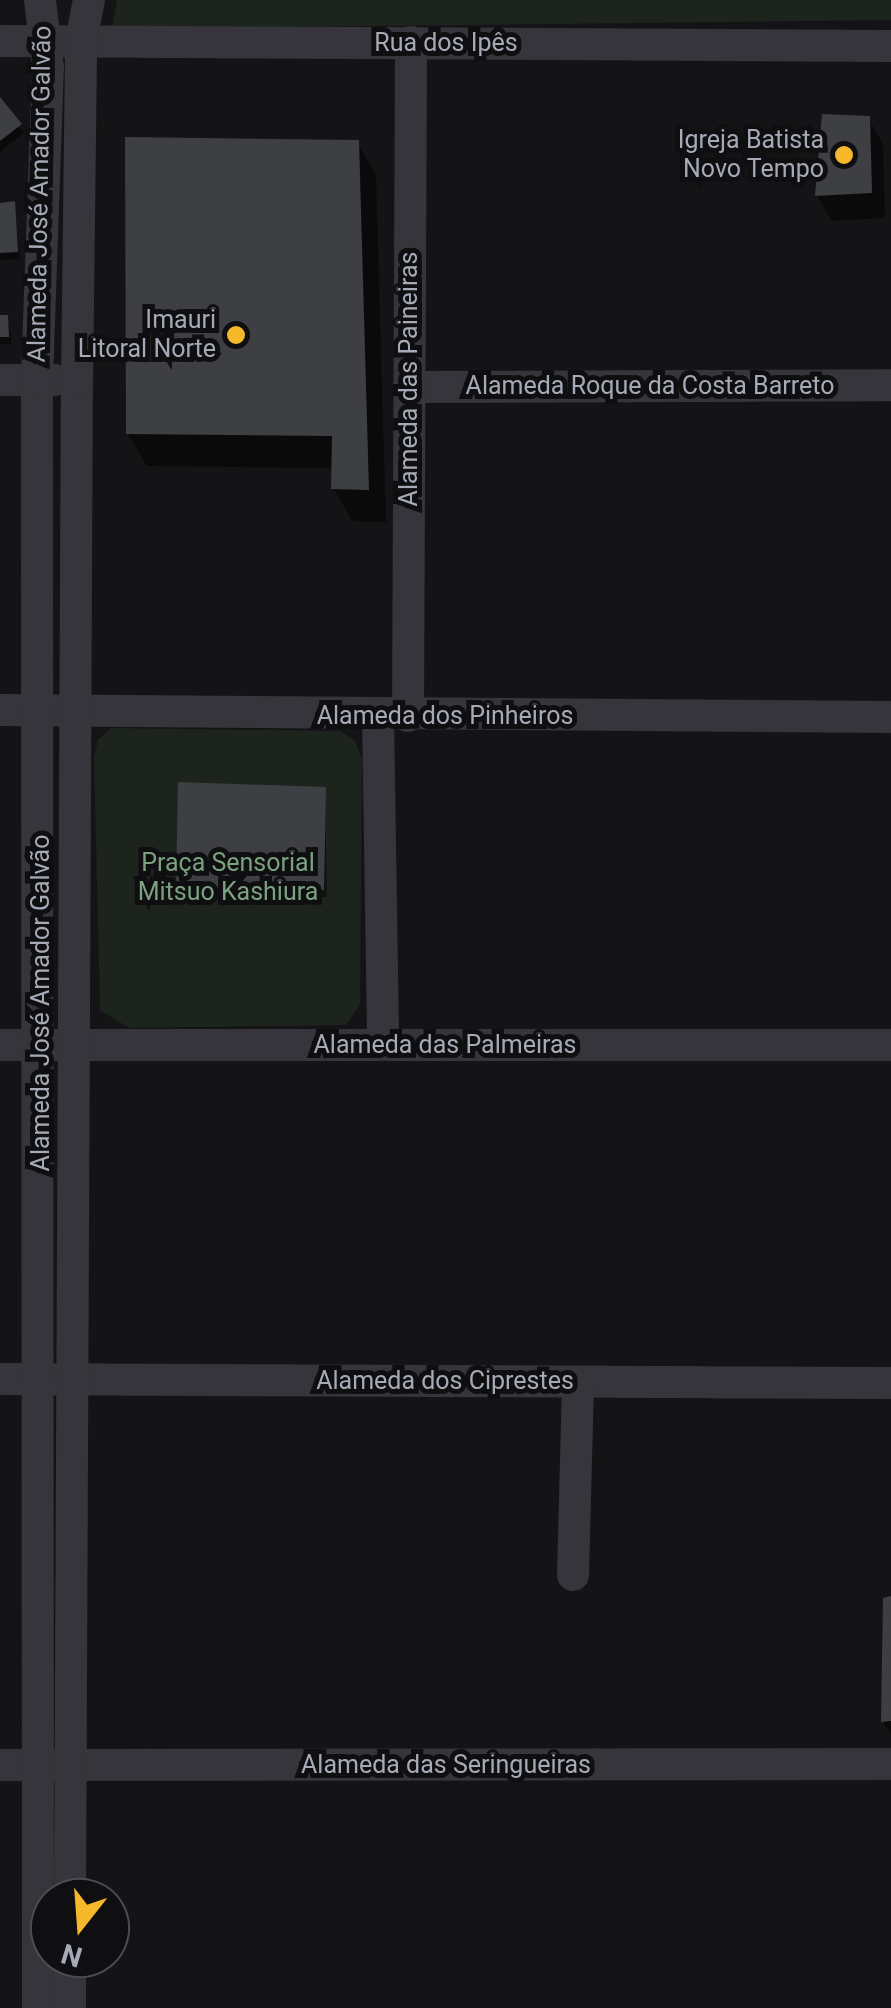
<!DOCTYPE html>
<html>
<head>
<meta charset="utf-8">
<style>
  body { margin:0 }
  #map { position:relative; width:891px; height:2008px; overflow:hidden; background:#141416; font-family:Roboto,sans-serif }
  div>[style] { position:absolute }
  .green>* { inset:0; background:#1c241d }
  .shadow>* { inset:0; background:#0007 }
  .building>* { inset:0; background:#3e3f43 }
  .minor>* { height:32px; margin:-16px; padding:0 16px; transform-origin:16px; border-radius:16px; background:#35353b }
  .dots>* { width:28px; height:28px; translate:-50% -50%; box-sizing:border-box; border:5px solid #0f0f11; border-radius:50% }
  span { translate:-50% -50%; white-space:nowrap; text-align:center; line-height:1.15; -webkit-text-stroke:10px #0f0f11; paint-order:stroke }
  .street-label { font-size:25px; color:#a5aab6 }
  .poi-label { font-size:25px; color:#a5aab6 }
  .right { translate:-100% -50%; text-align:right }
  .park-label { font-size:25px; color:#7ba27f }
  .north { position:absolute; left:30px; top:1878px; width:100px; height:100px; box-sizing:border-box; background:#0f0f11; border:2px solid #4b4d53; border-radius:50%; rotate:197deg; font-size:28px; font-weight:700; line-height:40px; text-align:center; color:#a5aab6 }
  .north::after { content:''; display:block; margin:auto; width:35px; height:45px; background:#f6b72b; clip-path:polygon(50% 0,100% 100%,50% 72%,0 100%) }
</style>
</head>
<body>
<div id="map">
  <div class="green">
    <div style="clip-path:polygon(117px 0,891px 0,891px 20px,112px 29px)"></div>
    <div style="clip-path:polygon(111px 728px,340px 731px,355px 741px,362px 758px,360px 1004px,346px 1025px,129px 1028px,100px 1010px,94px 758px,98px 740px)"></div>
  </div>
  <div class="shadow">
    <div style="clip-path:polygon(0 101px,24px 133px,0 152px)"></div>
    <div style="clip-path:polygon(868px 118px,883px 144px,885px 218px,832px 221px,817px 196px)"></div>
    <div style="clip-path:polygon(357px 142px,376px 175px,386px 522px,352px 521px,334px 489px,334px 468px,147px 466px,128px 434px)"></div>
    <div style="clip-path:polygon(14px 204px,20px 259px,0 260px,0 206px)"></div>
    <div style="clip-path:polygon(7px 317px,12px 344px,0 344px,0 318px)"></div>
    <div style="clip-path:polygon(325px 789px,327px 897px,183px 894px,179px 886px)"></div>
    <div style="clip-path:polygon(891px 1598px,891px 1735px,883px 1721px)"></div>
  </div>
  <div class="building">
    <div style="clip-path:polygon(0 97px,22px 124px,0 141px)"></div>
    <div style="clip-path:polygon(822px 114px,870px 116px,872px 193px,815px 196px)"></div>
    <div style="clip-path:polygon(125px 137px,359px 140px,369px 490px,331px 489px,332px 436px,126px 434px)"></div>
    <div style="clip-path:polygon(15px 201px,18px 252px,0 253px,0 203px)"></div>
    <div style="clip-path:polygon(0 315px,8px 315px,9px 337px,0 337px)"></div>
    <div style="clip-path:polygon(178px 782px,326px 787px,324px 890px,176px 887px)"></div>
    <div style="clip-path:polygon(891px 1596px,891px 1721px,881px 1722px,883px 1598px)"></div>
  </div>
  <div class="minor">
    <div style="left:0;top:41px;width:891px;rotate:0.32deg"></div>
    <div style="left:0;top:380px;width:55px"></div>
    <div style="left:409px;top:387px;width:482px;rotate:-0.2deg"></div>
    <div style="left:0;top:710px;width:891px;rotate:0.45deg"></div>
    <div style="left:378px;top:716px;width:329px;rotate:89.1deg"></div>
    <div style="left:408px;top:716px;width:674px;rotate:-89.74deg"></div>
    <div style="left:0;top:1045px;width:891px"></div>
    <div style="left:0;top:1379px;width:891px;rotate:0.26deg"></div>
    <div style="left:573px;top:1575px;width:193px;rotate:-88.5deg"></div>
    <div style="left:0;top:1765px;width:891px;rotate:-0.06deg"></div>
    <div style="left:70px;top:1898px;width:1517px;rotate:-89.74deg"></div>
    <div style="left:77px;top:381px;width:340px;rotate:-89.3deg"></div>
    <div style="left:81px;top:41px;width:42px;rotate:-79deg"></div>
    <div style="left:38px;top:2008px;width:1629px;rotate:-90.04deg"></div>
    <div style="left:37px;top:379px;width:311px;rotate:-88deg"></div>
    <div style="left:48px;top:68px;width:68px;rotate:-96.7deg"></div>
    <div style="left:70px;top:2008px;width:50px;rotate:-90deg"></div>
  </div>
  <div class="dots">
    <div style="left:844px;top:155px;background:#f6b72b"></div>
    <div style="left:236px;top:335px;background:#f6b72b"></div>
  </div>
  <div class="street-label">
    <span style="left:446px;top:43px">Rua dos Ipês</span>
    <span style="left:40px;top:194px;rotate:-89deg">Alameda José Amador Galvão</span>
    <span style="left:409px;top:379px;rotate:-90deg">Alameda das Paineiras</span>
    <span style="left:650px;top:386px">Alameda Roque da Costa Barreto</span>
    <span style="left:445px;top:716px">Alameda dos Pinheiros</span>
    <span style="left:41px;top:1003px;rotate:-90deg">Alameda José Amador Galvão</span>
    <span style="left:445px;top:1045px">Alameda das Palmeiras</span>
    <span style="left:445px;top:1381px">Alameda dos Ciprestes</span>
    <span style="left:446px;top:1765px">Alameda das Seringueiras</span>
  </div>
  <div class="poi-label">
    <span class="right" style="left:824px;top:155px">Igreja Batista<br>Novo Tempo</span>
    <span class="right" style="left:216px;top:335px">Imauri<br>Litoral Norte</span>
  </div>
  <div class="park-label">
    <span style="left:228px;top:878px">Praça Sensorial<br>Mitsuo Kashiura</span>
  </div>
  <div class="north">N</div>
</div>
</body>
</html>
